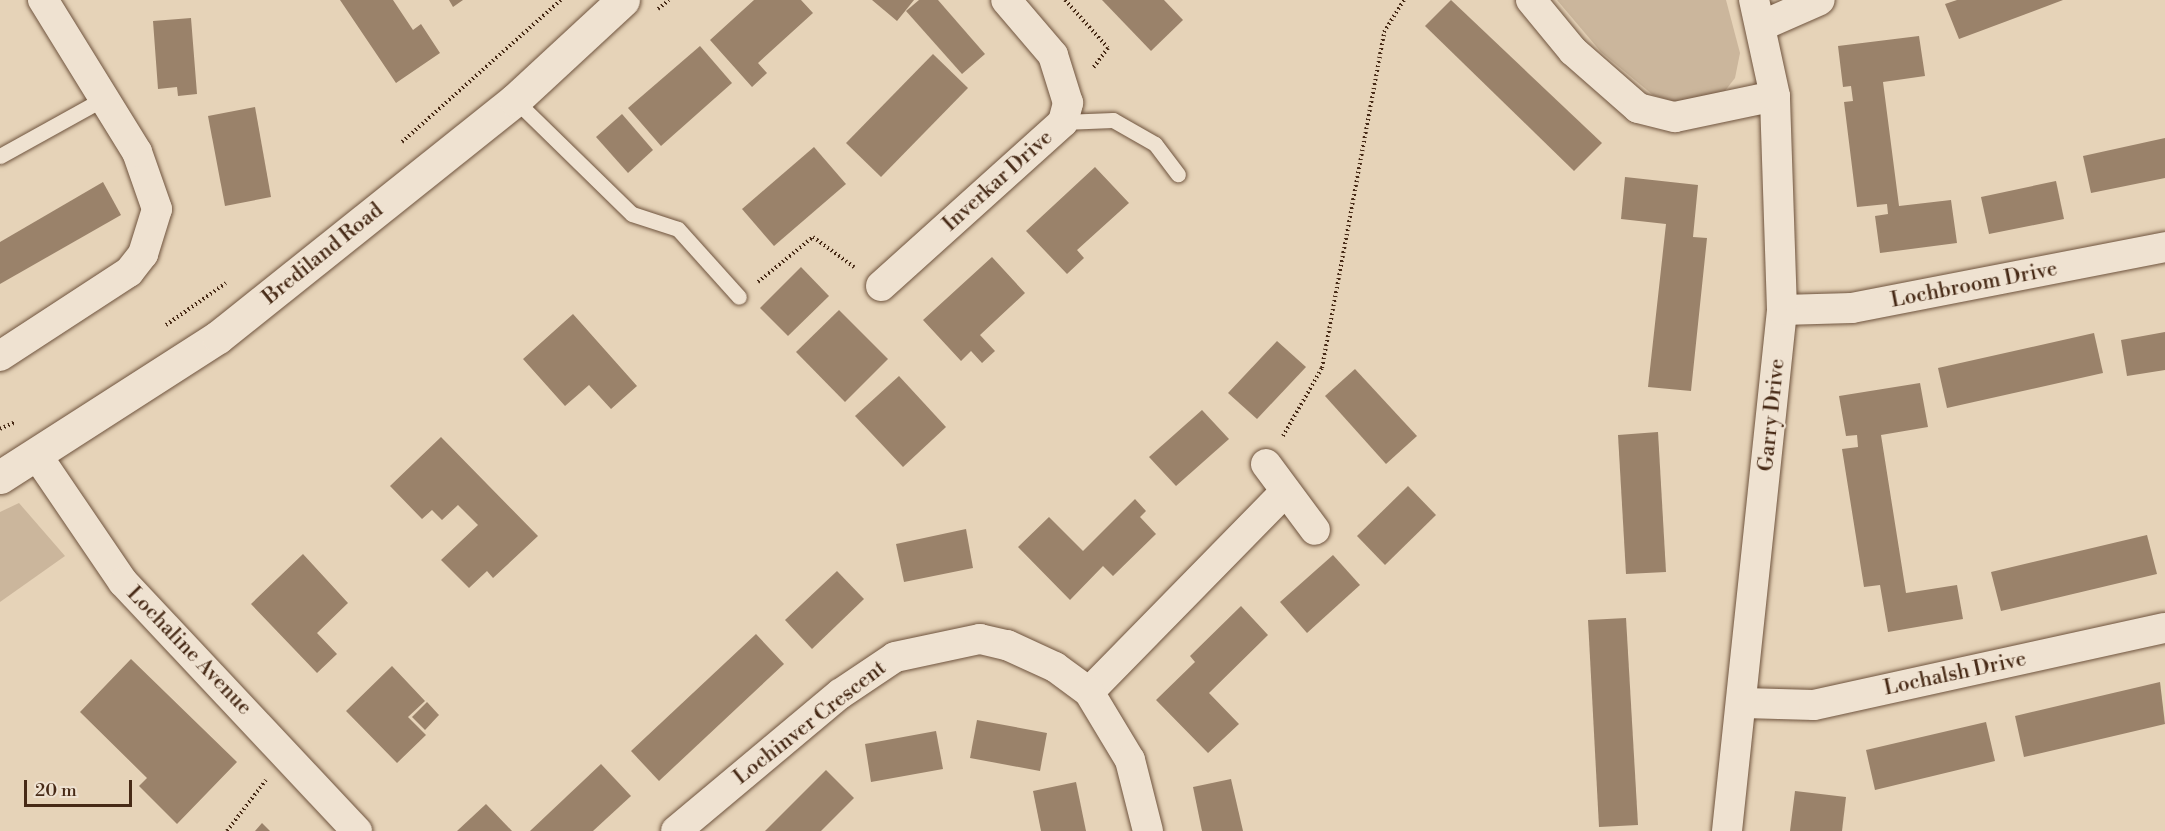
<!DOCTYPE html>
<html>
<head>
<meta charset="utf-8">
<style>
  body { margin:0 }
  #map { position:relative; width:2165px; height:831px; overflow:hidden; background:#e6d3b8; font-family:"Libre Bodoni",serif }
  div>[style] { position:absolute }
  .green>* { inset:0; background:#cbb69c }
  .building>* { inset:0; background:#9a826a }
  .path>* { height:4px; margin-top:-2px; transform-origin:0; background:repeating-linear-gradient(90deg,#472a16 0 1.5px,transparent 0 4.5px) }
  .roads { filter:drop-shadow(0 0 2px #6f543e) drop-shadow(0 0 2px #6f543e) }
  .lane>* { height:15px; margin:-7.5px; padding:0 7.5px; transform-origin:7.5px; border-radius:7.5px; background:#efe2d1 }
  .street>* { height:30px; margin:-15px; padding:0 15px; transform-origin:15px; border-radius:15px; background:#efe2d1 }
  .secondary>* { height:33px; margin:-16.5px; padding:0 16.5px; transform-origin:16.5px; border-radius:16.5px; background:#efe2d1 }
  span { translate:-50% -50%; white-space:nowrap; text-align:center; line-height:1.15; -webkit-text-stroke:4.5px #efe2d1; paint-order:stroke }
  .street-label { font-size:21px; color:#472a16 }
  .scale { position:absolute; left:24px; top:780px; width:108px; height:27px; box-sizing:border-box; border:3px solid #472a16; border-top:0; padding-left:8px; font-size:18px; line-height:21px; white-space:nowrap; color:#472a16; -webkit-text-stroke:4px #efe2d1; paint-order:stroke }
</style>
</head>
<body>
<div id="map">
  <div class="green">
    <div style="clip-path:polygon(1557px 0,1726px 0,1740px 53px,1735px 78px,1721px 96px,1682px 104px,1653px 95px,1601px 52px)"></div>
    <div style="clip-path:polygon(19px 503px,65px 556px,0 602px,0 512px)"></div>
  </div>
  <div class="building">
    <div style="clip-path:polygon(340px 0,393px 0,413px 30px,421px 24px,440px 53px,396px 83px)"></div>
    <div style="clip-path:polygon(449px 0,463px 0,453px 7px)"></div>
    <div style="clip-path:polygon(754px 0,801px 0,813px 13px,758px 63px,767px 73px,752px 87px,710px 40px)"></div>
    <div style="clip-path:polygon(872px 0,914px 0,897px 21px)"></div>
    <div style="clip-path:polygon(919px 0,938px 0,985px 54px,962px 74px,906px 11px)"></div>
    <div style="clip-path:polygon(1102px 0,1164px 0,1183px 20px,1151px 51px)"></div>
    <div style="clip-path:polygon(1451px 0,1602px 143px,1574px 171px,1425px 26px)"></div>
    <div style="clip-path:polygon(1957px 0,2063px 0,1959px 39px,1945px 4px)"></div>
    <div style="clip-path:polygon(191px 18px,197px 94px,178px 96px,177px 87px,158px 89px,153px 21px)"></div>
    <div style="clip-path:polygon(1919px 36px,1925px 76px,1883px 82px,1899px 206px,1951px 200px,1957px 243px,1880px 253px,1875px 216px,1888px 214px,1887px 204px,1857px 207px,1844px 102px,1853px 101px,1851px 86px,1843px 87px,1838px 46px)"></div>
    <div style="clip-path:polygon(700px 46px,732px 83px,661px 146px,628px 108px)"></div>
    <div style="clip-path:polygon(933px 54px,968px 88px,881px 177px,846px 143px)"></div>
    <div style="clip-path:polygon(255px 107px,271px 197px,225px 206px,208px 116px)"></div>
    <div style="clip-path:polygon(622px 114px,653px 150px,628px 173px,596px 137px)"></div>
    <div style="clip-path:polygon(2165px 138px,2165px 178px,2091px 193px,2083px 156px)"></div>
    <div style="clip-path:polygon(814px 147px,846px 184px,774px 246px,742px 209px)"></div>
    <div style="clip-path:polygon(1095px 167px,1129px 203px,1077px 250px,1084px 258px,1067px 274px,1026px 231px)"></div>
    <div style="clip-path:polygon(1625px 177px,1698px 185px,1693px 237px,1707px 238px,1691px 391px,1648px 387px,1666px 224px,1621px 219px)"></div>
    <div style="clip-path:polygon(2056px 181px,2064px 219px,1989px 234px,1981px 197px)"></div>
    <div style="clip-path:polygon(103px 182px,121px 215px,0 284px,0 242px)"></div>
    <div style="clip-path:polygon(992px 257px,1025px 293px,980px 335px,995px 351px,982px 363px,971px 351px,961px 361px,923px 320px)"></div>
    <div style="clip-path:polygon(801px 267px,829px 296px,788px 336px,760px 308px)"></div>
    <div style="clip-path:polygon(839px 310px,888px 359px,845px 402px,796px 352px)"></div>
    <div style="clip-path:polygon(573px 314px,637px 386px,611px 409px,589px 385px,565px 406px,523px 359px)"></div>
    <div style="clip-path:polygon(2165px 332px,2165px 370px,2127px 376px,2121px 340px)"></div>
    <div style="clip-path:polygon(2094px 333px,2103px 373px,1947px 408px,1938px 368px)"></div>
    <div style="clip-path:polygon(1277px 341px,1306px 367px,1257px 419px,1228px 393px)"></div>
    <div style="clip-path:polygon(1355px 369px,1417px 436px,1386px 464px,1325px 396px)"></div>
    <div style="clip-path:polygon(899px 376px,946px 427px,903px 467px,855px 416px)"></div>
    <div style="clip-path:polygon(1920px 383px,1928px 427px,1881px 435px,1906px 593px,1957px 585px,1963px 619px,1888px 632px,1880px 585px,1864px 587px,1842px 449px,1858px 447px,1857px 435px,1846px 436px,1839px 396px)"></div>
    <div style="clip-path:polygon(1202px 410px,1229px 439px,1176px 486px,1149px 457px)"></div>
    <div style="clip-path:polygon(1658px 432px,1666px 572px,1626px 574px,1618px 435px)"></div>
    <div style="clip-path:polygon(441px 437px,538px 536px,493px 578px,487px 571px,469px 588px,441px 560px,478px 525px,458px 505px,442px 520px,432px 510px,422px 519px,390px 486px)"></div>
    <div style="clip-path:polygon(1408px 486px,1436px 515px,1385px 565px,1357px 536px)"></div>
    <div style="clip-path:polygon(1135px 499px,1146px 511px,1140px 517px,1156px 534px,1113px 576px,1103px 566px,1070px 600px,1018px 547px,1049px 517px,1083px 551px)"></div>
    <div style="clip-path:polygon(966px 529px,973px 568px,904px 582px,896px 544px)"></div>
    <div style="clip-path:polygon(2147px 535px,2157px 574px,2001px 611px,1991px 572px)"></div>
    <div style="clip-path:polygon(303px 554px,348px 603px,317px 633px,337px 654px,317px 673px,251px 604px)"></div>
    <div style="clip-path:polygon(1333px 555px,1360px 585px,1307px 633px,1280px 602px)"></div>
    <div style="clip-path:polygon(837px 571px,864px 599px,812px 649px,785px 620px)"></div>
    <div style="clip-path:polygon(1241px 606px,1268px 635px,1209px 693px,1239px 724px,1208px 753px,1156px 700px,1195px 662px,1190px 656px)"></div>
    <div style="clip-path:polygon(1626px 618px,1638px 825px,1599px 827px,1588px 620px)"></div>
    <div style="clip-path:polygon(756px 634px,784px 664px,659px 781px,631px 751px)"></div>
    <div style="clip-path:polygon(131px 659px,237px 762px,177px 824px,139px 786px,147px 778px,80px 712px)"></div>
    <div style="clip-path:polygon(392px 666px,425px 701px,408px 717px,426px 735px,397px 763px,346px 711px)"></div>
    <div style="clip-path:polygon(2160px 682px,2165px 724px,2024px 757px,2015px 716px)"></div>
    <div style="clip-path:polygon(427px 702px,439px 715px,425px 730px,412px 717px)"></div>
    <div style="clip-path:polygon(977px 720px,1047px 733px,1040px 771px,970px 758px)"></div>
    <div style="clip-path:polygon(1986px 722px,1995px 761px,1875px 790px,1866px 750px)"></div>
    <div style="clip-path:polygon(936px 731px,943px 769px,871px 782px,865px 744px)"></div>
    <div style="clip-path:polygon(601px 764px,631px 796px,593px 831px,530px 831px)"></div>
    <div style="clip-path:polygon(826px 770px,854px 798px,821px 831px,765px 831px)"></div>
    <div style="clip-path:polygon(1231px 779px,1243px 831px,1202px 831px,1193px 787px)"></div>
    <div style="clip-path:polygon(1076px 782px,1086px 831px,1041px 831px,1033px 791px)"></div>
    <div style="clip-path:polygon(1795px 791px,1846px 797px,1842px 831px,1790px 831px)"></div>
    <div style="clip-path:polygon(486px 804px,512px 831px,457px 831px)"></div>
    <div style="clip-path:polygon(262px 823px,270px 831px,255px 831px)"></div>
  </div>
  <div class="path">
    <div style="left:1065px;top:0;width:64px;rotate:48.1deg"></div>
    <div style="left:1108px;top:48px;width:25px;rotate:127deg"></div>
    <div style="left:658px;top:9px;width:14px;rotate:-39deg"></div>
    <div style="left:402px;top:142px;width:213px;rotate:-41.8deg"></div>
    <div style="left:758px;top:282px;width:71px;rotate:-39.3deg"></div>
    <div style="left:813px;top:237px;width:51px;rotate:36.2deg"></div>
    <div style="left:166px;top:325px;width:73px;rotate:-35deg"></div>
    <div style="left:0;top:429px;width:17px;rotate:-24deg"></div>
    <div style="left:1283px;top:436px;width:78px;rotate:-60.2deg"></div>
    <div style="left:1322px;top:368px;width:342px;rotate:-79.5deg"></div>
    <div style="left:1384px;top:32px;width:38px;rotate:-58deg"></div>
    <div style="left:227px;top:831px;width:64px;rotate:-52.6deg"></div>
  </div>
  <div class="roads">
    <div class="lane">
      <div style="left:515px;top:100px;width:163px;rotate:44.3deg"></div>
      <div style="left:632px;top:214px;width:48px;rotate:18.1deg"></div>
      <div style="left:678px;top:229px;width:91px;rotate:48.1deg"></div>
      <div style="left:1063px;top:122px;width:50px;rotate:-2.3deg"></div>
      <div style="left:1113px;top:120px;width:48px;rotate:29.7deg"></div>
      <div style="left:1155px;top:144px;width:38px;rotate:53deg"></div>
      <div style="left:0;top:156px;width:115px;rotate:-29deg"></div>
    </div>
    <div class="street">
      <div style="left:1531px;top:0;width:66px;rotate:50.5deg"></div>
      <div style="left:1573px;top:51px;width:86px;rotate:41.2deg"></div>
      <div style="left:1638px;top:108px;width:38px;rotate:14deg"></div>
      <div style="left:1675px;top:117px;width:102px;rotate:-11.9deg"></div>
      <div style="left:1761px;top:26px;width:64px;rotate:-23.8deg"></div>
      <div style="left:881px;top:286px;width:245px;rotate:-42deg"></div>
      <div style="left:1063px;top:122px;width:20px;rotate:-75deg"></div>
      <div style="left:1068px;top:103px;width:50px;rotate:-107.4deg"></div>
      <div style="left:1053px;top:55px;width:72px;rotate:-130.5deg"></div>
      <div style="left:1782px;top:310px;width:70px;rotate:-1.6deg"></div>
      <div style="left:1852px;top:308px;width:319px;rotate:-11deg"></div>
      <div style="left:0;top:356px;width:154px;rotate:-33.1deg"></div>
      <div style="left:129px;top:272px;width:23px;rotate:-52deg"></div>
      <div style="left:143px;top:254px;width:47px;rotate:-72.7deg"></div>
      <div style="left:157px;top:209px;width:60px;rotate:-109.3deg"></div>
      <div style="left:137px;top:152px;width:179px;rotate:-121.7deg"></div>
      <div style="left:38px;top:457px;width:151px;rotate:55.8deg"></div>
      <div style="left:123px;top:582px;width:342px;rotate:46.8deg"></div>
      <div style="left:1266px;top:464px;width:82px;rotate:53.4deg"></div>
      <div style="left:1089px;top:692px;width:280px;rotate:-45.6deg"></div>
      <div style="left:1744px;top:703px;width:70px;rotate:1.6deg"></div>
      <div style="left:1814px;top:705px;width:359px;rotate:-12.4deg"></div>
      <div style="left:676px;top:831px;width:214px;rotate:-39.9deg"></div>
      <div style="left:840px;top:694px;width:66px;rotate:-33.9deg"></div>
      <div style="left:895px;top:657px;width:87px;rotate:-12deg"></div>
      <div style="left:980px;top:639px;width:28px;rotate:13deg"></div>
      <div style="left:1007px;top:645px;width:53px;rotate:24.6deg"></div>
      <div style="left:1055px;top:667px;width:42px;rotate:36.3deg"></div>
      <div style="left:1089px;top:692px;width:79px;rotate:58.9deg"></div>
      <div style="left:1130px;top:760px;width:73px;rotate:75.8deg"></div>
      <div style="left:1727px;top:831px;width:524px;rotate:-83.97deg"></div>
      <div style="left:1782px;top:310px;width:214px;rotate:-91.9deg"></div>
      <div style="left:1775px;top:96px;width:98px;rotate:-102.3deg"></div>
    </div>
    <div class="secondary">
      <div style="left:0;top:477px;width:259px;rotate:-32.7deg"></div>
      <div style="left:218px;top:337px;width:380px;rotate:-38.6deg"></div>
      <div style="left:515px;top:100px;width:147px;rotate:-42.8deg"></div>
    </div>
  </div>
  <div class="street-label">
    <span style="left:998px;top:181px;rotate:-42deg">Inverkar Drive</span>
    <span style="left:323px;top:254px;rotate:-39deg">Brediland Road</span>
    <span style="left:1974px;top:285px;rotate:-11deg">Lochbroom Drive</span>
    <span style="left:1772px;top:415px;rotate:-84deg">Garry Drive</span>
    <span style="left:189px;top:651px;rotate:46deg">Lochaline Avenue</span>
    <span style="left:1955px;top:674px;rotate:-12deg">Lochalsh Drive</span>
    <span style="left:810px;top:723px;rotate:-38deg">Lochinver Crescent</span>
  </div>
  <div class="scale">20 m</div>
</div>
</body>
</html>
